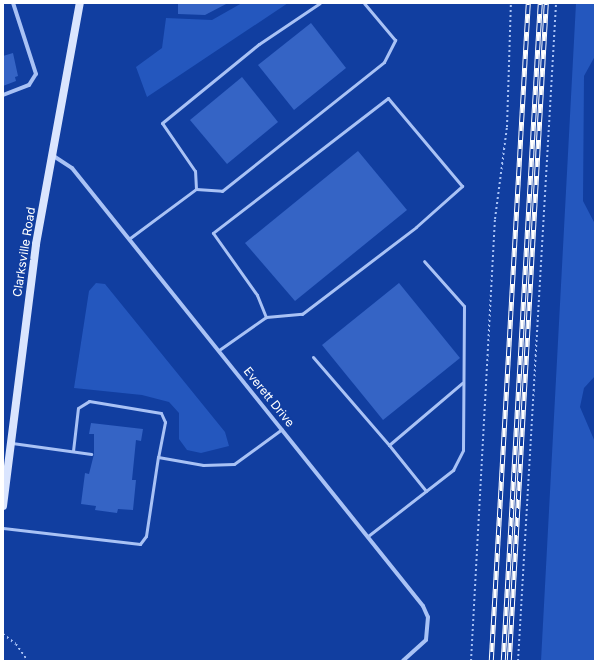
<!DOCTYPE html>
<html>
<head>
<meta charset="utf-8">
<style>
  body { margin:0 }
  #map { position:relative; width:598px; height:664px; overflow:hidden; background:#113ea0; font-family:Inter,sans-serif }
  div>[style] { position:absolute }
  .green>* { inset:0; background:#2457be }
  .building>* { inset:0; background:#3564c5 }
  .path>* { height:2px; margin-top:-1px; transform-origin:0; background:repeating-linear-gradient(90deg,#a9c2f5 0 2px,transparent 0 5px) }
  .lane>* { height:3px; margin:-1.5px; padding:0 1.5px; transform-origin:1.5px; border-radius:1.5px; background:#a9c2f5 }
  .street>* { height:4px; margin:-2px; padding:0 2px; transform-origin:2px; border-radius:2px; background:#a9c2f5 }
  .secondary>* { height:8px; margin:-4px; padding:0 4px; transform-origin:4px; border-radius:4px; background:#dae5fe }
  .rail>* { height:4.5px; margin-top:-2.25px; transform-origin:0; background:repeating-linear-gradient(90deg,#113ea0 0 9px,#fff 0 18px); box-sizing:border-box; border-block:1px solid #fff }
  span { translate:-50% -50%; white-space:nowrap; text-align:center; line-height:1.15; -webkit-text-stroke:3px #113ea0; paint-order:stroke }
  .street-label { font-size:12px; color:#fff }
  .frame { position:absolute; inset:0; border:4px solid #fff; pointer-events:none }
</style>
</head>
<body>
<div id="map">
  <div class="green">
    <div style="clip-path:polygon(242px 3px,288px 3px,147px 97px,136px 67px,162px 48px,166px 18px,212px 20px)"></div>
    <div style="clip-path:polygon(576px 3px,595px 3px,595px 56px,584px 76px,583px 201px,595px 224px,595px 376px,584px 388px,580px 407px,595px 442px,595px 661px,541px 661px)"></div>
    <div style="clip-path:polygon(96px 283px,105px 284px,225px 432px,229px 446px,201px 453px,187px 450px,179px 439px,179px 413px,169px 402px,142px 395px,74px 388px,89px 291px)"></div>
  </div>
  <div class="building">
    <div style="clip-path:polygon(178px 3px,228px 3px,205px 15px,178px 14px)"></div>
    <div style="clip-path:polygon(311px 23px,346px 68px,294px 110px,258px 65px)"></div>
    <div style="clip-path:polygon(13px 53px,18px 76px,15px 77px,16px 81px,3px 86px,3px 56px)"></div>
    <div style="clip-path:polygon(242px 77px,278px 122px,227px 164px,190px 120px)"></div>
    <div style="clip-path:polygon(358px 151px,407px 210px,295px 301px,245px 243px)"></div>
    <div style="clip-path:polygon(399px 283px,460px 358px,383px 420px,322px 345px)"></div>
    <div style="clip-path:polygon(91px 423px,143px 429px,141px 441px,136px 440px,132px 480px,136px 480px,133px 510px,118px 509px,117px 513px,95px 510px,96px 506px,81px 504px,85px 473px,89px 474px,94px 454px,94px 434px,89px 434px)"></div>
  </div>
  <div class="path">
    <div style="left:3px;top:634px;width:16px;rotate:38deg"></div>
    <div style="left:16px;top:644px;width:21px;rotate:55deg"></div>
    <div style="left:471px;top:661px;width:443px;rotate:-86.9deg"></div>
    <div style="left:495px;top:219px;width:93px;rotate:-82.6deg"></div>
    <div style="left:507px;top:127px;width:124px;rotate:-88.2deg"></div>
    <div style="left:518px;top:661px;width:659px;rotate:-86.69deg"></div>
  </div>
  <div class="lane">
    <div style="left:196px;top:189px;width:18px;rotate:-93deg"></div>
    <div style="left:195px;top:171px;width:58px;rotate:-124.5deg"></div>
    <div style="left:162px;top:123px;width:125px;rotate:-39.2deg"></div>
    <div style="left:259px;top:44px;width:73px;rotate:-33.9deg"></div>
    <div style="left:130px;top:238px;width:82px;rotate:-36.6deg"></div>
    <div style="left:196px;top:189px;width:26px;rotate:4deg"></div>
    <div style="left:222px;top:191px;width:207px;rotate:-38.5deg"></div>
    <div style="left:384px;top:62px;width:25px;rotate:-63deg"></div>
    <div style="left:395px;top:40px;width:48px;rotate:-130deg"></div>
    <div style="left:219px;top:350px;width:57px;rotate:-35.1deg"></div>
    <div style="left:266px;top:317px;width:36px;rotate:-5deg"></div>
    <div style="left:302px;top:314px;width:143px;rotate:-37.3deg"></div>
    <div style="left:416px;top:227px;width:62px;rotate:-41.7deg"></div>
    <div style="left:462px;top:186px;width:115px;rotate:-130.1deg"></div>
    <div style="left:388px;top:98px;width:221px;rotate:142.4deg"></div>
    <div style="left:213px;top:233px;width:76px;rotate:54.6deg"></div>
    <div style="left:257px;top:295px;width:24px;rotate:68deg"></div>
    <div style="left:313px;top:357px;width:116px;rotate:49.2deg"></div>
    <div style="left:12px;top:443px;width:80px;rotate:7.9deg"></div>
    <div style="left:73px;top:451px;width:43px;rotate:-83.4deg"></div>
    <div style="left:78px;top:408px;width:13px;rotate:-32deg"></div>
    <div style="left:89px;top:401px;width:73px;rotate:9.5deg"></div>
    <div style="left:161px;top:413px;width:10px;rotate:66deg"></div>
    <div style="left:165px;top:422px;width:36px;rotate:101deg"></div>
    <div style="left:426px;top:491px;width:59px;rotate:-128.8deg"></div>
    <div style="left:389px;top:445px;width:96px;rotate:-40.3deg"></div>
    <div style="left:3px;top:528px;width:138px;rotate:6.7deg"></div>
    <div style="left:140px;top:544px;width:10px;rotate:-53deg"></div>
    <div style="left:146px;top:536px;width:80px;rotate:-81.4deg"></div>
    <div style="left:158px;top:457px;width:46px;rotate:10.1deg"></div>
    <div style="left:203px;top:465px;width:31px;rotate:-2deg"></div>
    <div style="left:234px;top:464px;width:59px;rotate:-36.1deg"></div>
    <div style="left:368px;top:536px;width:108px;rotate:-37.8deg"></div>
    <div style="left:453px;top:470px;width:22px;rotate:-63deg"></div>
    <div style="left:463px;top:450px;width:144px;rotate:-89.6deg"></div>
    <div style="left:464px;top:306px;width:60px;rotate:-131.6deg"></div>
  </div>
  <div class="street">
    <div style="left:3px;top:95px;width:28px;rotate:-21deg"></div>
    <div style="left:29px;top:85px;width:13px;rotate:-58deg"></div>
    <div style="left:36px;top:74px;width:75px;rotate:-107.9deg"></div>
    <div style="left:52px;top:155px;width:24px;rotate:33deg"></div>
    <div style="left:72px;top:168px;width:561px;rotate:51.29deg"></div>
    <div style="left:423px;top:606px;width:12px;rotate:66deg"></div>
    <div style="left:428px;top:617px;width:23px;rotate:95deg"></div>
    <div style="left:426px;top:640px;width:31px;rotate:138deg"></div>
  </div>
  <div class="secondary">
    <div style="left:3px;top:506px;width:264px;rotate:-82.8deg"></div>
    <div style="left:36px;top:244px;width:245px;rotate:-79.7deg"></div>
  </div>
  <div class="rail">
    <div style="left:491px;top:661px;width:659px;rotate:-86.78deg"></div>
    <div style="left:503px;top:661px;width:659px;rotate:-86.78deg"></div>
    <div style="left:509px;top:661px;width:659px;rotate:-86.78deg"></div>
  </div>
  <div class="street-label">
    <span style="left:24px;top:252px;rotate:-81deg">Clarksville Road</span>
    <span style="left:269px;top:397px;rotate:51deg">Everett Drive</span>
  </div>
  <div class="frame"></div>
</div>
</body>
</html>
